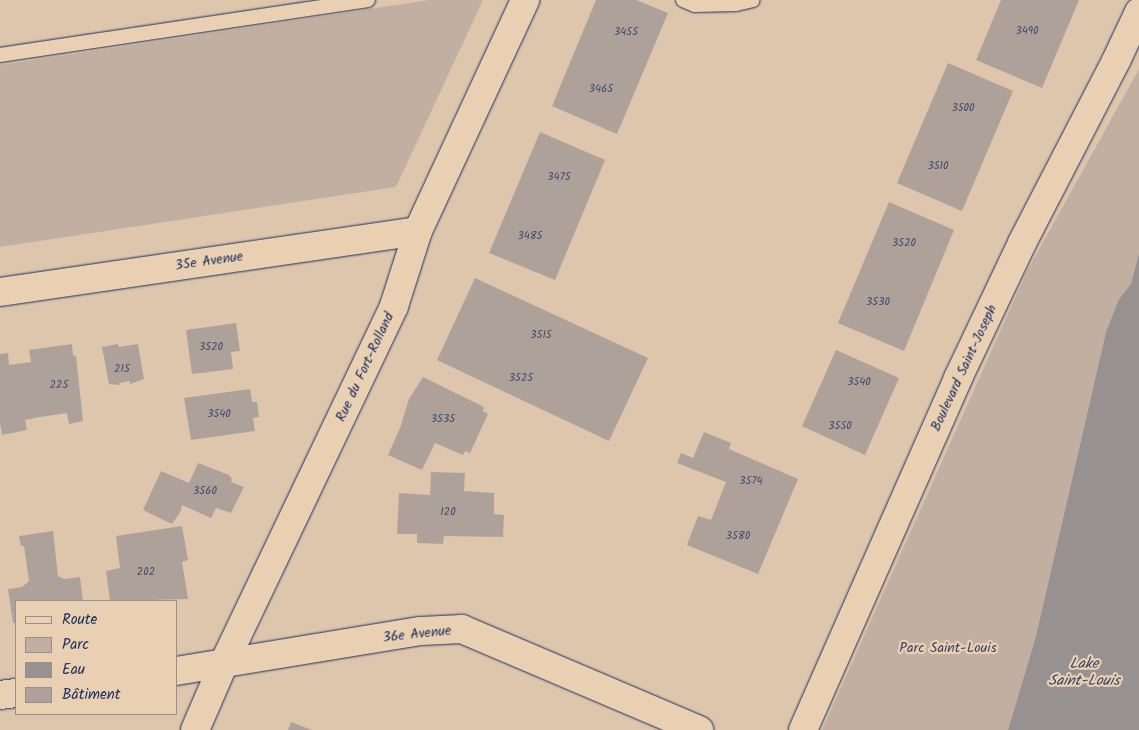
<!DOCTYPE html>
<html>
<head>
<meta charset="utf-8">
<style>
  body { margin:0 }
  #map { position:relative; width:1139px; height:730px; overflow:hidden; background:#dec6ad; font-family:Kalam,sans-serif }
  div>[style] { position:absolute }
  .green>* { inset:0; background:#c1b0a2 }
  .water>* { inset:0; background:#989191 }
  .building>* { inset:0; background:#aea19a }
  .roads { filter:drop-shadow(0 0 1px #1b2f5e) drop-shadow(0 0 1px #1b2f5e) }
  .lane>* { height:14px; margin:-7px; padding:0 7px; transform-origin:7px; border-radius:7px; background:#ead0b2 }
  .street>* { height:28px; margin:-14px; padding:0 14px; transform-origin:14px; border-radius:14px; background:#ead0b2 }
  .secondary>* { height:28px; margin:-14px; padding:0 14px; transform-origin:14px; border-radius:14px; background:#ead0b2 }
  span { translate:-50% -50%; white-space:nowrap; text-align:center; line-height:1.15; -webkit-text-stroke:4.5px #ead0b2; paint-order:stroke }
  .number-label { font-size:11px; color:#404c6d }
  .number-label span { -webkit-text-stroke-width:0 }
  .street-label { font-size:14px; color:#1b2f5e }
  .park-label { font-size:14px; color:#344268 }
  .water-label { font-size:15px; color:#344368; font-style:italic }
  .legend { position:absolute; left:15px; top:600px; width:162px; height:115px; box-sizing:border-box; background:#ead0b2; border:1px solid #979090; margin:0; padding:6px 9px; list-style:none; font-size:15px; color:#1b2f5e }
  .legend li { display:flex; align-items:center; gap:10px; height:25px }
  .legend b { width:25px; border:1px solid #979090 }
</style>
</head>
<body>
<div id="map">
  <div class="green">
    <div style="clip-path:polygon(429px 0,483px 0,396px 187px,0 247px,0 65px)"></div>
    <div style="clip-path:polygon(1139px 69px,1139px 253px,1131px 284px,1119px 299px,1106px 332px,1036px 636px,1008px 730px,822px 730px,1027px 271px)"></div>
  </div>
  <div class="water">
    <div style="clip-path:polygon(1139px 253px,1139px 730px,1008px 730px,1036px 636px,1106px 332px,1119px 299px,1131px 284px)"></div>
  </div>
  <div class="building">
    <div style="clip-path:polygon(596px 0,636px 0,668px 13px,617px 134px,552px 106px)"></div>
    <div style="clip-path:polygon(1001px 0,1079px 0,1042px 88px,976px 60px)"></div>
    <div style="clip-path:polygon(948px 63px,1013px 91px,962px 211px,897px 183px)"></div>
    <div style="clip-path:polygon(540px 132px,605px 160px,555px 280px,489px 253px)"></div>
    <div style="clip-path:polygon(889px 202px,954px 230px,904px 351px,838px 323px)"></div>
    <div style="clip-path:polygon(475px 278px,648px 358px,609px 441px,437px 360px)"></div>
    <div style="clip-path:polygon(236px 323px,240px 351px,231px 352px,233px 369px,192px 374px,186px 330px)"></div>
    <div style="clip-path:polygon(72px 344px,73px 355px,76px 356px,83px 421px,69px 424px,67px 413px,40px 417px,25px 420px,27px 430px,2px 435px,0 423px,0 354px,8px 353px,9px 365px,31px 362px,29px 350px)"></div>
    <div style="clip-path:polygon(118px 344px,119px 347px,138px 344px,144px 379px,130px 384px,130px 381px,119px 383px,120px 385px,109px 384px,102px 347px)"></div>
    <div style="clip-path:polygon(836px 350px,899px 378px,865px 455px,802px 426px)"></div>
    <div style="clip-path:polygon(423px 377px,484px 407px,483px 411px,488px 414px,470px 453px,465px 451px,463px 455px,435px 443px,422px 470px,388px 455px,400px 428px,409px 399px)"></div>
    <div style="clip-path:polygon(250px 389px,252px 402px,257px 402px,259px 417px,253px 418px,255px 431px,191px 440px,184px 398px)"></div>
    <div style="clip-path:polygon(704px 432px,731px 443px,729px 449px,798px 479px,758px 574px,687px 545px,698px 516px,711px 520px,726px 482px,677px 463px,681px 453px,693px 458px)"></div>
    <div style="clip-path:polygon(198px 463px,229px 475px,232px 479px,231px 482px,244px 487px,231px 513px,216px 508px,211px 518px,182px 505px,181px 511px,172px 524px,143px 510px,161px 471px,189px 483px)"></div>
    <div style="clip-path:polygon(431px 472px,465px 473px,464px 491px,494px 493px,494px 514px,504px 515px,503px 537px,444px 536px,443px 544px,417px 543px,417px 534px,397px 534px,399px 493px,430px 495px)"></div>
    <div style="clip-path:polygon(182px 526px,188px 560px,182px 562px,188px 599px,110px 601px,106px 571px,120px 568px,116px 536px)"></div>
    <div style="clip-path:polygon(53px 531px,58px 576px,64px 579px,80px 577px,83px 601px,16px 601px,16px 623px,13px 623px,8px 589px,22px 587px,29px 581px,24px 546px,21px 546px,19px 536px)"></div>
    <div style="clip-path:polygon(291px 722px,312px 730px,288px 730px)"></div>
  </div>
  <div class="roads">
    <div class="lane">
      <div style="left:683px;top:0;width:13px;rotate:23deg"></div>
      <div style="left:695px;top:5px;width:41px;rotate:-1.4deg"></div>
      <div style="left:736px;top:4px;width:17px;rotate:-13deg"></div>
      <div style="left:0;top:55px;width:372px;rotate:-8.5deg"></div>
    </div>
    <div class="street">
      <div style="left:0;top:292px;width:422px;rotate:-8.3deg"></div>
      <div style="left:176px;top:671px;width:248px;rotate:-9.3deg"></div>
      <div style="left:421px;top:631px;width:41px;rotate:-2.8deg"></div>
      <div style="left:462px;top:629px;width:258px;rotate:23.1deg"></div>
      <div style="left:0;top:695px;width:16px;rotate:-7deg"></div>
      <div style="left:195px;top:730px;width:73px;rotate:-66.6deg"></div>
      <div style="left:224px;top:663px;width:395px;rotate:-64.5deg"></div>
      <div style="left:394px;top:306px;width:79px;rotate:-72.3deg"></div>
      <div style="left:418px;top:231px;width:255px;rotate:-65.1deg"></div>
    </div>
    <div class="secondary">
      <div style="left:803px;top:730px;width:385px;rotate:-66.2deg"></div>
      <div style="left:958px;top:378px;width:149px;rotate:-64.6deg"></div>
      <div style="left:1022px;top:243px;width:205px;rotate:-62.7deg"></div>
      <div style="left:1116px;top:61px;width:54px;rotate:-64.9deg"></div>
    </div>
  </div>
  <div class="number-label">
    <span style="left:1027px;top:31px">3490</span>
    <span style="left:626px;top:32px">3455</span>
    <span style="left:601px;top:89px">3465</span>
    <span style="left:963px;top:108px">3500</span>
    <span style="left:938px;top:166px">3510</span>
    <span style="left:559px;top:177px">3475</span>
    <span style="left:530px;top:236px">3485</span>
    <span style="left:904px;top:243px">3520</span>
    <span style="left:878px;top:302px">3530</span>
    <span style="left:541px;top:335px">3515</span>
    <span style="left:211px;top:347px">3520</span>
    <span style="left:122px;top:369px">215</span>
    <span style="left:521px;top:378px">3525</span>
    <span style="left:859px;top:382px">3540</span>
    <span style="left:59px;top:385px">225</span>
    <span style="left:219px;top:414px">3540</span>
    <span style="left:443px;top:419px">3535</span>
    <span style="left:840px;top:426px">3550</span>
    <span style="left:751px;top:481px">3574</span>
    <span style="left:205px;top:491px">3560</span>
    <span style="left:448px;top:512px">120</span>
    <span style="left:738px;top:536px">3580</span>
    <span style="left:146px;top:572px">202</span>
  </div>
  <div class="street-label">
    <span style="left:209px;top:261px;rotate:-8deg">35e Avenue</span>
    <span style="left:365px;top:367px;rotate:-65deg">Rue du Fort-Rolland</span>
    <span style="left:964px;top:368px;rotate:-65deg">Boulevard Saint-Joseph</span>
    <span style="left:417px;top:634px;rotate:-6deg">36e Avenue</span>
  </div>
  <div class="park-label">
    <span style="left:948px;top:648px">Parc Saint-Louis</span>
  </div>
  <div class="water-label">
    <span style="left:1084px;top:673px">Lake<br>Saint-Louis</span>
  </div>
  <ul class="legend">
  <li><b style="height:6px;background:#ead0b2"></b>Route</li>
  <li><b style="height:14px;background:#c1b0a2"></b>Parc</li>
  <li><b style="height:14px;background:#989191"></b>Eau</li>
  <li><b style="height:14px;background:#aea19a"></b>Bâtiment</li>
  </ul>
</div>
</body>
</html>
